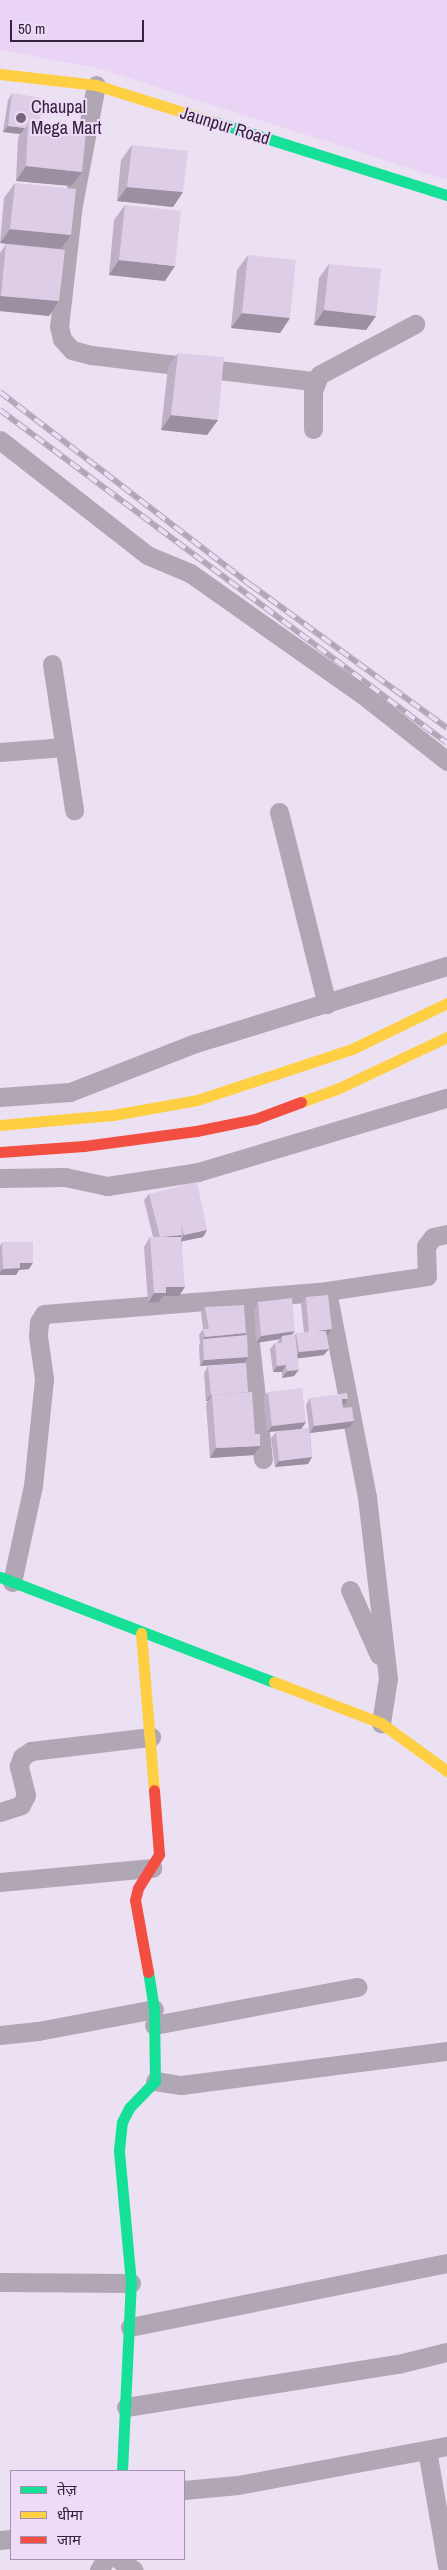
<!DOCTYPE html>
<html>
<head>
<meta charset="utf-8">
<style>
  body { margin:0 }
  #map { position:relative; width:447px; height:2570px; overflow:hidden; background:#ece1f2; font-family:"Archivo Narrow","Noto Sans Devanagari",sans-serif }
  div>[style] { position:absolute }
  .built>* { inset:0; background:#ead4f5 }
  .street>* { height:19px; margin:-9.5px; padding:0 9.5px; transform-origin:9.5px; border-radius:9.5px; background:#b0a6b4 }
  .fast>* { height:11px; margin:-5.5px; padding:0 5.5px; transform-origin:5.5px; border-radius:5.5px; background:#16e098 }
  .slow>* { height:11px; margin:-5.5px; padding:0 5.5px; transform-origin:5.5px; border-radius:5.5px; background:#ffcf43 }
  .jam>* { height:11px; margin:-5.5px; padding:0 5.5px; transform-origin:5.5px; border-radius:5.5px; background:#f24e42 }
  .rail>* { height:5.5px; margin-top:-2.75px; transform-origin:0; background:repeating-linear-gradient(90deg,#eedbf8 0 11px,#b0a6b5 0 22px); box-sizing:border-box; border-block:1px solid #b0a6b5 }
  .wall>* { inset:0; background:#bfb0c6 }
  .shaded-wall>* { inset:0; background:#9b90a1 }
  .building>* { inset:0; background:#decde6 }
  .dots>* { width:14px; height:14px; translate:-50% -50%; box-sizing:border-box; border:2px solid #eedbf8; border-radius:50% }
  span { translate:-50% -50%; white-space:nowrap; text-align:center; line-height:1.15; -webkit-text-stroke:4px #eedbf8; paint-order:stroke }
  .poi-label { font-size:18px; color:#35233e }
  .left { translate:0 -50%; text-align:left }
  .street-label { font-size:18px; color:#35233e }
  .legend { position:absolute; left:10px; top:2470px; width:175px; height:90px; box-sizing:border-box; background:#eedbf8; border:1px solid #a491ae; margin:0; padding:6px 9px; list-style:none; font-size:15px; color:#35233e }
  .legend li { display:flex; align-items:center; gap:10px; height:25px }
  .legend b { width:25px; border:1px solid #a491ae }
  .scale { position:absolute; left:10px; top:20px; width:134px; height:22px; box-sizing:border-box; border:2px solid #35233e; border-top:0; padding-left:6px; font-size:15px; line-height:18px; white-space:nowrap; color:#35233e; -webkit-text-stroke:4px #eedbf8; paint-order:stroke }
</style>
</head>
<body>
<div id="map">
  <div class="built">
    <div style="clip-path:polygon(0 0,447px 0,447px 180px,97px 68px,0 50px)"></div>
  </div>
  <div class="street">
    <div style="left:96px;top:85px;width:121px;rotate:100.9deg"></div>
    <div style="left:73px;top:204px;width:123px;rotate:96.5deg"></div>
    <div style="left:59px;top:326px;width:13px;rotate:77deg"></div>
    <div style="left:62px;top:339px;width:15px;rotate:48deg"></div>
    <div style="left:72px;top:350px;width:20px;rotate:15deg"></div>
    <div style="left:91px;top:355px;width:225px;rotate:6.7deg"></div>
    <div style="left:313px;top:429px;width:38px;rotate:-90deg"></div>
    <div style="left:313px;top:391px;width:17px;rotate:-69deg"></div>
    <div style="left:319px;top:375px;width:109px;rotate:-28deg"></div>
    <div style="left:0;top:440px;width:187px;rotate:38deg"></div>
    <div style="left:147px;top:555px;width:47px;rotate:22.7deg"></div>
    <div style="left:190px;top:573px;width:217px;rotate:35.2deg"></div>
    <div style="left:367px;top:698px;width:102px;rotate:38.2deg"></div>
    <div style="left:52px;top:664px;width:148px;rotate:81.4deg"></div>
    <div style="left:0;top:752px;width:64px;rotate:-4.5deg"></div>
    <div style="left:279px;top:812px;width:198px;rotate:76deg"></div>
    <div style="left:0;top:1097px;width:70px;rotate:-4.1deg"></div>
    <div style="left:70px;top:1092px;width:135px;rotate:-21.3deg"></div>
    <div style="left:196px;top:1043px;width:263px;rotate:-17.1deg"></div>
    <div style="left:0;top:1178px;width:65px;rotate:-0.9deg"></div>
    <div style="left:65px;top:1177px;width:43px;rotate:12.1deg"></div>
    <div style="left:107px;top:1186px;width:92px;rotate:-8.7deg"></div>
    <div style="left:198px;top:1172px;width:260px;rotate:-16.6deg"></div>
    <div style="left:327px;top:1291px;width:210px;rotate:79deg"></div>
    <div style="left:367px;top:1497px;width:182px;rotate:83.4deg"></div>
    <div style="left:388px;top:1678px;width:46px;rotate:98.8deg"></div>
    <div style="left:245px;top:1299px;width:161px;rotate:83.6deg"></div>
    <div style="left:12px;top:1582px;width:98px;rotate:-77.7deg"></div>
    <div style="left:33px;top:1486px;width:108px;rotate:-84.1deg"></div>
    <div style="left:44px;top:1379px;width:43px;rotate:-97.9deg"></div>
    <div style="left:38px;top:1336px;width:14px;rotate:-86deg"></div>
    <div style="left:39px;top:1322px;width:9px;rotate:-58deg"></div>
    <div style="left:44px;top:1314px;width:284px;rotate:-4.6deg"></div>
    <div style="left:327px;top:1291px;width:101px;rotate:-8.5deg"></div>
    <div style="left:427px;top:1276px;width:30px;rotate:-92deg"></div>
    <div style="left:426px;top:1246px;width:11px;rotate:-52deg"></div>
    <div style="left:433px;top:1237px;width:14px;rotate:-12deg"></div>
    <div style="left:350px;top:1590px;width:71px;rotate:66deg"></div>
    <div style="left:0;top:1812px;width:22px;rotate:-18deg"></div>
    <div style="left:21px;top:1805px;width:11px;rotate:-63deg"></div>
    <div style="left:26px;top:1795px;width:30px;rotate:-104deg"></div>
    <div style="left:19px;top:1766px;width:9px;rotate:-72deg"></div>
    <div style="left:22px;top:1757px;width:11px;rotate:-34deg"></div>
    <div style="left:31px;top:1751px;width:121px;rotate:-6.7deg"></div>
    <div style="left:0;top:1882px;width:153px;rotate:-5.3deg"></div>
    <div style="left:154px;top:2025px;width:207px;rotate:-10.6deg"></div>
    <div style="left:0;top:2035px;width:38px;rotate:-6deg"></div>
    <div style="left:38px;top:2031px;width:118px;rotate:-10.7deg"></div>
    <div style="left:155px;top:2081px;width:26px;rotate:9deg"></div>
    <div style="left:181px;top:2085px;width:268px;rotate:-7.3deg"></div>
    <div style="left:0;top:2282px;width:131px;rotate:0.4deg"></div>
    <div style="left:130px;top:2327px;width:323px;rotate:-11.4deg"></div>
    <div style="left:126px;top:2407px;width:275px;rotate:-9deg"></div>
    <div style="left:398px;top:2364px;width:50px;rotate:-13.8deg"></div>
    <div style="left:427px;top:2450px;width:118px;rotate:80.2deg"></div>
    <div style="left:184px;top:2490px;width:54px;rotate:-5.3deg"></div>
    <div style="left:238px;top:2485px;width:213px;rotate:-10.6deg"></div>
    <div style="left:0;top:2540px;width:11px;rotate:-5deg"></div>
    <div style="left:118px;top:2559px;width:19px;rotate:35deg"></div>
    <div style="left:99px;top:2570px;width:13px;rotate:-58deg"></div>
  </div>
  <div class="fast">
    <div style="left:215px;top:122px;width:243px;rotate:17.5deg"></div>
    <div style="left:0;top:1577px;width:293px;rotate:21deg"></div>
    <div style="left:122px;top:2471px;width:188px;rotate:-87.3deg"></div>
    <div style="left:131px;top:2283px;width:134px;rotate:-95.2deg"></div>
    <div style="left:119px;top:2150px;width:28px;rotate:-84deg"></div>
    <div style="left:122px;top:2122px;width:16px;rotate:-63deg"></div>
    <div style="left:129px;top:2108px;width:37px;rotate:-46deg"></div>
    <div style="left:155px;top:2081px;width:72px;rotate:-90.8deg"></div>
    <div style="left:154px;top:2009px;width:37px;rotate:-99deg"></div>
  </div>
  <div class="slow">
    <div style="left:0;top:74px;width:97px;rotate:6.5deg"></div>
    <div style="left:96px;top:85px;width:125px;rotate:17.3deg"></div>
    <div style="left:301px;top:1102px;width:38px;rotate:-20deg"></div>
    <div style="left:337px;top:1089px;width:122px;rotate:-25.3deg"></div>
    <div style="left:0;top:1125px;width:113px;rotate:-5.1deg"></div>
    <div style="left:113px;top:1115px;width:85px;rotate:-10.1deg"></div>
    <div style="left:197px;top:1100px;width:163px;rotate:-18.2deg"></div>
    <div style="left:352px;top:1049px;width:106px;rotate:-25.8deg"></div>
    <div style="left:141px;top:1633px;width:158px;rotate:85.3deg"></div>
    <div style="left:274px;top:1682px;width:115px;rotate:21deg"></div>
    <div style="left:381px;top:1723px;width:82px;rotate:36deg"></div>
  </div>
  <div class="jam">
    <div style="left:0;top:1152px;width:84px;rotate:-4.1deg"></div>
    <div style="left:84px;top:1146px;width:113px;rotate:-7.6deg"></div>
    <div style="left:196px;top:1131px;width:60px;rotate:-11.5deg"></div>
    <div style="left:255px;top:1119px;width:49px;rotate:-20.3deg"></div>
    <div style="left:148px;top:1972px;width:73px;rotate:-100.2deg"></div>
    <div style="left:135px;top:1900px;width:12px;rotate:-76deg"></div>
    <div style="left:138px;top:1888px;width:40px;rotate:-58deg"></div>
    <div style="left:159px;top:1854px;width:64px;rotate:-94.5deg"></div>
  </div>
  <div class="rail">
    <div style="left:0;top:392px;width:317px;rotate:37.6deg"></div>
    <div style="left:251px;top:585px;width:243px;rotate:36.1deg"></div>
    <div style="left:0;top:410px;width:557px;rotate:36.68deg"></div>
  </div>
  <div class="wall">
    <div style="clip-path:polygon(12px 93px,40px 125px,71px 186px,16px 181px,18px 138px,20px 134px,3px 132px,8px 100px)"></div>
    <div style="clip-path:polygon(132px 145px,183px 192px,173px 207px,117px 201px,121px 160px)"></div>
    <div style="clip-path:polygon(15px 183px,71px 235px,61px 249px,59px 301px,49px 316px,0 311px,0 253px,6px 244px,0 243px,4px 198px)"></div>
    <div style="clip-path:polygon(125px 205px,165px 281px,109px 275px,114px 220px)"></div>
    <div style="clip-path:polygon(248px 255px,290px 318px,280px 333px,231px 328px,237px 270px)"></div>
    <div style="clip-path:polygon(329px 264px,376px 316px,366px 330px,314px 325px,319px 278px)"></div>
    <div style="clip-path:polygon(178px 353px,218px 420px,207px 435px,161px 430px,168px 367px)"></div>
    <div style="clip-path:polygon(149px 1194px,207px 1230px,203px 1237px,182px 1241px,179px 1296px,163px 1296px,159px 1302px,148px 1303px,144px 1247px,150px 1237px,153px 1237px,144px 1200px)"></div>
    <div style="clip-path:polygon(2px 1242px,29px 1269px,19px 1270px,16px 1275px,0 1275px,0 1246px)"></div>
    <div style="clip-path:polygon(306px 1297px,332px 1329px,327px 1336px,324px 1355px,298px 1358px,294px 1376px,282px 1378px,282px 1372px,273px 1372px,270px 1349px,275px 1343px,277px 1343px,280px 1339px,256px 1343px,254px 1309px,258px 1302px,292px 1334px,295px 1335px,296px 1333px,304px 1333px,301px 1304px)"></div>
    <div style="clip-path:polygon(205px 1307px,244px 1335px,244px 1363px,200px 1366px,199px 1345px,200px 1343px,199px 1335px,203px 1329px,201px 1313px)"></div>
    <div style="clip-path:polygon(208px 1366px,248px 1392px,255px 1434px,260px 1446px,254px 1455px,210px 1458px,206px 1404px,208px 1401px,206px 1401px,204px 1373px)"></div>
    <div style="clip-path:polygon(268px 1392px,306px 1422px,301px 1429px,267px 1432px,263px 1398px)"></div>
    <div style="clip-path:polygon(310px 1398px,344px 1405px,343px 1405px,349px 1428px,310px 1433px,312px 1457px,308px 1464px,275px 1467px,271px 1438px,276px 1432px,309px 1428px,306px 1405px)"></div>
  </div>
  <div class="shaded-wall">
    <div style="clip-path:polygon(8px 126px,25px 128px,20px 134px,3px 132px)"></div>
    <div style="clip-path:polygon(26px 166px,82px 172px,71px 186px,16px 181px)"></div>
    <div style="clip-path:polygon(127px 187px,183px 192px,173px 207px,117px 201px)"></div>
    <div style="clip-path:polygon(10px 229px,71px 235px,61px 249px,0 243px)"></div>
    <div style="clip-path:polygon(119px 260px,175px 266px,165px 281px,109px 275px)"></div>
    <div style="clip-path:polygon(0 296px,1px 296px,59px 301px,49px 316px,0 311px)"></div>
    <div style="clip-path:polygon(324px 310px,376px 316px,366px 330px,314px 325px)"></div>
    <div style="clip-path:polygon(242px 313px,290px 318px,280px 333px,231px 328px)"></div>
    <div style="clip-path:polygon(171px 415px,218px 420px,207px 435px,161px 430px)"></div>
    <div style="clip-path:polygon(207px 1230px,203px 1237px,179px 1242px,184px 1235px)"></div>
    <div style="clip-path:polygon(182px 1235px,178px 1241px,160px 1237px)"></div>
    <div style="clip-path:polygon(20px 1263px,33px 1263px,29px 1269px,19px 1270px,16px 1275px,0 1275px,0 1272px,3px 1269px)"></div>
    <div style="clip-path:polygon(166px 1287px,185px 1287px,179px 1296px,163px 1296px,159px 1302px,148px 1303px,154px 1293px)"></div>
    <div style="clip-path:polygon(332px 1329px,327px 1336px,311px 1337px,316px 1331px)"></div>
    <div style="clip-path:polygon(295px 1331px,290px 1337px,282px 1336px,280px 1339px,256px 1343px,261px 1336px)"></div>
    <div style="clip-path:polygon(246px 1333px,241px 1340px,203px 1339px,205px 1337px)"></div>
    <div style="clip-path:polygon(329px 1349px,324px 1355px,294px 1359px,299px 1352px)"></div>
    <div style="clip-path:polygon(248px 1357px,244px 1363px,200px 1366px,204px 1360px)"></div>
    <div style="clip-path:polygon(286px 1365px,282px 1372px,273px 1372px,277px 1366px)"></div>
    <div style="clip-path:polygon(299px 1370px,294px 1376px,282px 1378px,287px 1371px)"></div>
    <div style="clip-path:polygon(211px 1395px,212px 1395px,208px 1401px,206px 1401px)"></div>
    <div style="clip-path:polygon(342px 1399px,348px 1399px,344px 1405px,337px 1406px)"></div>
    <div style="clip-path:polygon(354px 1421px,349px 1428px,310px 1433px,314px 1426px)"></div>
    <div style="clip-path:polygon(306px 1422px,301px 1429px,267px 1432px,272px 1426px)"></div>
    <div style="clip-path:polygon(260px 1446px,254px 1455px,210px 1458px,216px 1448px)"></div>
    <div style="clip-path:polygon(312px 1457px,308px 1464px,275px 1467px,279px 1461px)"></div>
  </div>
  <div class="building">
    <div style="clip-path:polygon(12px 93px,42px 98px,40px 125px,28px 123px,25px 128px,8px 126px)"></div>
    <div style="clip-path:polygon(28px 123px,86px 131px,82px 172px,26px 166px)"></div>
    <div style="clip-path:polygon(132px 145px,188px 151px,183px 192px,127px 187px)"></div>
    <div style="clip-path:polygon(15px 183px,76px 189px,71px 235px,10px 229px)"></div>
    <div style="clip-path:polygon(125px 205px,181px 211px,175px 266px,119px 260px)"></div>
    <div style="clip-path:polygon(6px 244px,65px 250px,59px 301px,1px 296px)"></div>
    <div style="clip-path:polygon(248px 255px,296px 260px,290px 318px,242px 313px)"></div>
    <div style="clip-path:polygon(329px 264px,381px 269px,376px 316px,324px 310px)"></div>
    <div style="clip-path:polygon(178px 353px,224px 357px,218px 420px,171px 415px)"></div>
    <div style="clip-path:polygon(197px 1182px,207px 1230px,184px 1235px,181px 1224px,182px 1235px,160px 1237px,149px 1194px)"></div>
    <div style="clip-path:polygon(150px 1237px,181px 1237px,185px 1287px,166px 1287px,166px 1293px,154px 1293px)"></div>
    <div style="clip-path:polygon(2px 1242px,33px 1242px,33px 1263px,20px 1263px,20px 1268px,3px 1269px)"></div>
    <div style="clip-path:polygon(328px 1295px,332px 1329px,316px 1331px,326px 1331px,329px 1349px,299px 1352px,296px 1333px,309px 1332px,306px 1297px)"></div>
    <div style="clip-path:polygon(292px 1298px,295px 1331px,261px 1336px,258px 1302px)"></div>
    <div style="clip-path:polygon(244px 1305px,246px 1333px,205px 1337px,203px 1329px,209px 1329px,205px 1307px)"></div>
    <div style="clip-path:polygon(295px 1334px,299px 1370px,287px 1371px,286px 1365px,277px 1366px,275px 1343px,282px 1343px,282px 1336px)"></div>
    <div style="clip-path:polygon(247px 1335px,248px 1357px,204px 1360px,203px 1339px)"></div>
    <div style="clip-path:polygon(246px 1363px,248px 1392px,211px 1395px,208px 1366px)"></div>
    <div style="clip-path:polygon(302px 1388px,306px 1422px,272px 1426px,268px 1392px)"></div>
    <div style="clip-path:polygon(252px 1392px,255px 1434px,260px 1434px,260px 1446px,216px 1448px,212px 1395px)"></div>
    <div style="clip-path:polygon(347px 1393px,348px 1399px,342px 1399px,343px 1408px,352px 1407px,354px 1421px,314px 1426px,310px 1398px)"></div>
    <div style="clip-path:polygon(309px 1428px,312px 1457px,279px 1461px,276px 1432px)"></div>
  </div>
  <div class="dots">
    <div style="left:21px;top:118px;background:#75667d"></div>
  </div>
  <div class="poi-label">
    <span class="left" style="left:31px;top:118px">Chaupal<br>Mega Mart</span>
  </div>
  <div class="street-label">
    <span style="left:225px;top:126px;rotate:17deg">Jaunpur Road</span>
  </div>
  <ul class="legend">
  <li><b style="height:6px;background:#16e098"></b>तेज़</li>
  <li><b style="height:6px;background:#ffcf43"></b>धीमा</li>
  <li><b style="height:6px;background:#f24e42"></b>जाम</li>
  </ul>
  <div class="scale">50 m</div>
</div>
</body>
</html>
